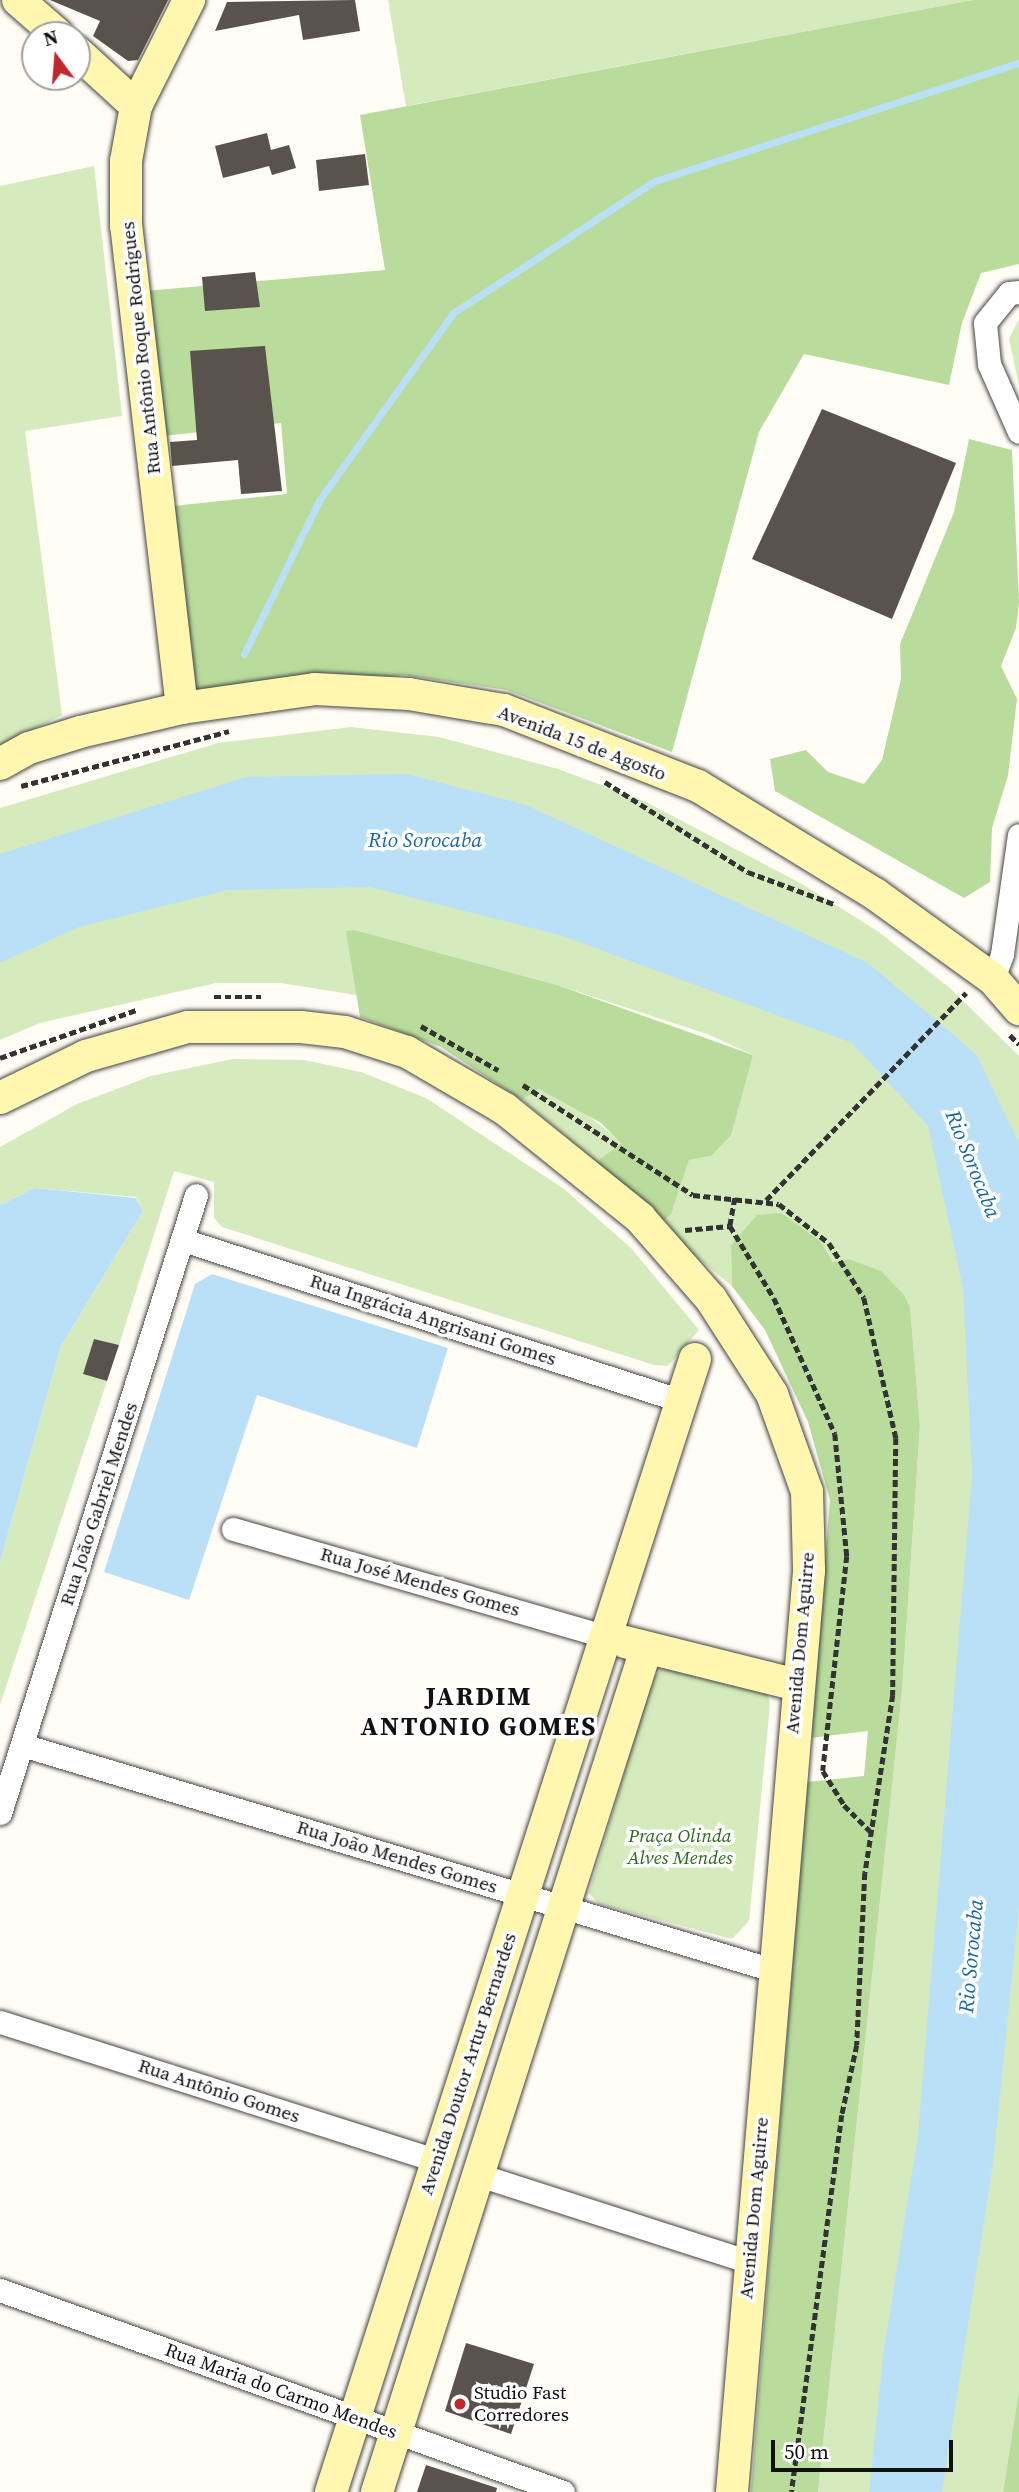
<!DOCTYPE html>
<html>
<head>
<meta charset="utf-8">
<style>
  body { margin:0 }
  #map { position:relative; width:1019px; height:2492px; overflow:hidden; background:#fffdf5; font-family:"Source Serif 4",serif }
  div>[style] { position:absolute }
  .green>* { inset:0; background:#d5ebbd }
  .forest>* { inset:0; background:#b9dc9c }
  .water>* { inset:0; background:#b9e0f7 }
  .stream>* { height:7px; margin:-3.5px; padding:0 3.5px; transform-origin:3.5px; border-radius:3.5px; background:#b9e0f7 }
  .building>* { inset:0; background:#5a524d }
  .path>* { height:4.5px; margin-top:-2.25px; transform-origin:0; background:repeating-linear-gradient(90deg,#333 0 7px,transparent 0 10.5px) }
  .roads { filter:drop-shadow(0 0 2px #444) drop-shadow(0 0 2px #444) }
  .street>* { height:23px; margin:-11.5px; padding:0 11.5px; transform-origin:11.5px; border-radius:11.5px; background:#fff }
  .secondary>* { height:32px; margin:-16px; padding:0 16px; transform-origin:16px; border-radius:16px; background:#fff6b0 }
  .dots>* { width:19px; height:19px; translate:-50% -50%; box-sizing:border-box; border:4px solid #fff; border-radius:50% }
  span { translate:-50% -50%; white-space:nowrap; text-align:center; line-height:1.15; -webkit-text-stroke:7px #fff; paint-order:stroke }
  .street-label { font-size:19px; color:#111 }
  .park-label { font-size:19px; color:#2f6b1f; font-style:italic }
  .poi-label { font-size:19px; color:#111 }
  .left { translate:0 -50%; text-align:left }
  .water-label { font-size:21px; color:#1768a6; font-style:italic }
  .district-label { font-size:26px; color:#111; font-weight:700; letter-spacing:2px }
  .north { position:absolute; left:21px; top:21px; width:70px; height:70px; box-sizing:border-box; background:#fff; border:2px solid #a0a0a0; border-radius:50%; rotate:344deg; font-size:19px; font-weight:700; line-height:28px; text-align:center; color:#111 }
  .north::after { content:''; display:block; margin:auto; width:24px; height:32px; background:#c4262e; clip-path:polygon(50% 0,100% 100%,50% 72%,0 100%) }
  .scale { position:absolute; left:771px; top:2440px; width:182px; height:32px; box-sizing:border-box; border:4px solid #111; border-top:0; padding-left:9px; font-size:21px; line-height:24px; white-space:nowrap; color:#111; -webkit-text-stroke:5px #fff; paint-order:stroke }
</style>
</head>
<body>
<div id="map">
  <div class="green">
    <div style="clip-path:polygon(388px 0,973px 0,406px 106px)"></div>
    <div style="clip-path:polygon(94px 166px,122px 416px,25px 431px,62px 715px,0 746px,0 186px)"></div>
    <div style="clip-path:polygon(1019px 319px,1019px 386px,1009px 339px)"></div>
    <div style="clip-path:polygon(351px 727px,439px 737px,558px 769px,644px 801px,802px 884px,879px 932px,951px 989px,1019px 1056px,1019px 2390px,1003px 2492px,818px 2492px,902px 1691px,920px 1426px,910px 1307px,880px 1271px,849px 1259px,833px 1262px,820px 1241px,731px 1245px,732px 1286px,658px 1225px,689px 1160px,711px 1156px,753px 1055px,707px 1034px,557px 985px,355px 930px,356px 995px,280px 983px,216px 983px,40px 1023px,0 1040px,0 808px,218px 743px)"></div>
    <div style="clip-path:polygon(233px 1059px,304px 1060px,361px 1072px,426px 1098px,564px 1189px,631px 1248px,699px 1330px,668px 1366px,654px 1365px,222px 1227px,214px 1218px,214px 1182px,174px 1171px,119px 1345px,94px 1339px,83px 1374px,107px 1381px,0 1705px,0 1562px,61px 1346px,143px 1211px,136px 1197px,35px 1188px,0 1205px,0 1147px,77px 1104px,151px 1076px)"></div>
    <div style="clip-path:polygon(539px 1089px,569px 1101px,622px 1142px,596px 1162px,522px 1100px)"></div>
    <div style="clip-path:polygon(665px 1666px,766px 1686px,770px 1705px,749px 1921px,732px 1939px,599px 1904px,589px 1893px,652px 1679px)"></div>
  </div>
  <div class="forest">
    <div style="clip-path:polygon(973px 0,1019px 0,1019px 264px,981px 273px,962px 323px,949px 385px,804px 354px,759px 432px,672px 752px,507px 690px,403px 675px,205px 697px,192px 684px,173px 506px,287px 494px,281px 423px,164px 436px,145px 291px,385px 270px,360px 115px)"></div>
    <div style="clip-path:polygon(969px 439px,1012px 450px,1019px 602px,1016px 628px,1001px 666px,1017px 699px,1008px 776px,992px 828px,990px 882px,964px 898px,775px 791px,770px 759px,806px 750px,828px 772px,864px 784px,882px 760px,901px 679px,900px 644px,954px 512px)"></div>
    <div style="clip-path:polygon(355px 930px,557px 985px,753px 1055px,731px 1135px,711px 1156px,689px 1160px,671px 1214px,658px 1225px,596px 1162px,621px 1143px,601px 1123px,539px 1089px,522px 1100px,441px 1047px,360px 1017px,346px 931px)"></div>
    <div style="clip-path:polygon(781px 1213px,820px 1241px,833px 1262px,849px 1259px,881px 1271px,904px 1295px,910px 1307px,920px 1426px,902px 1691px,818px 2492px,751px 2492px,807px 1782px,864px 1776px,868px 1731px,810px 1738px,830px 1500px,808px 1422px,765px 1330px,732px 1286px,731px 1245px,757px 1215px)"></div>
    <div style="clip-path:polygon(1019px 2390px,1019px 2492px,1003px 2492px)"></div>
  </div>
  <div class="water">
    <div style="clip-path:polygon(407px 774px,526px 805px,868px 963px,976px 1054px,1019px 1143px,1019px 1908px,993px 2164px,942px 2492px,869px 2492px,883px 2356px,918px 2135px,972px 1474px,963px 1288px,928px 1126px,852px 1043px,563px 936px,370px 887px,228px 890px,79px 927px,0 963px,0 854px,246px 777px)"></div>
    <div style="clip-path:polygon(35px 1188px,136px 1198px,143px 1211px,61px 1346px,0 1562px,0 1205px)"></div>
    <div style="clip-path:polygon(212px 1274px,448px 1348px,417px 1448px,257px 1395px,189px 1600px,104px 1572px,195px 1284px)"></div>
  </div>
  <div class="stream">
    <div style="left:244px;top:654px;width:173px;rotate:-63.9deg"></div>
    <div style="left:320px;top:499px;width:229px;rotate:-54.4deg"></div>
    <div style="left:453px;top:313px;width:241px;rotate:-33.2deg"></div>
    <div style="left:655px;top:181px;width:383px;rotate:-18deg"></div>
  </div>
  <div class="building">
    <div style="clip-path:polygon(50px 0,168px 0,138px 60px,128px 61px,93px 36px,100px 21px)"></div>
    <div style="clip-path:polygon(355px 0,360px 31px,303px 40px,299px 15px,215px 31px,227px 2px)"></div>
    <div style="clip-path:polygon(267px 133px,271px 150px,289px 145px,296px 168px,272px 175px,269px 166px,223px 178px,215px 146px)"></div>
    <div style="clip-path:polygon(365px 154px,369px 185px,319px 191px,316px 160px)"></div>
    <div style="clip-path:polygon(255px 272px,260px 307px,205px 311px,202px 277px)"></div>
    <div style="clip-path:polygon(265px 346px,282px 491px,241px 494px,238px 460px,172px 466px,170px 442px,197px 440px,190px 351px)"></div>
    <div style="clip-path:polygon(822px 409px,956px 463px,892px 619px,752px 559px)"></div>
    <div style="clip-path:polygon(94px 1339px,119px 1345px,107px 1381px,83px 1374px)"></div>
    <div style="clip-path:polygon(466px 2343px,534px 2364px,511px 2434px,445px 2411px)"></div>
    <div style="clip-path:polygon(426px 2465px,497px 2488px,496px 2492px,417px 2492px)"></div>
  </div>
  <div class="path">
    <div style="left:605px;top:782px;width:169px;rotate:32.2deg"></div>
    <div style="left:748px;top:872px;width:92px;rotate:20.4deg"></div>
    <div style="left:21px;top:786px;width:215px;rotate:-14.8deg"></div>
    <div style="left:214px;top:997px;width:47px"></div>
    <div style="left:421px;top:1026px;width:89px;rotate:29.7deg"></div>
    <div style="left:1010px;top:1035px;width:13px;rotate:45deg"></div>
    <div style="left:0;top:1058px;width:144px;rotate:-19.4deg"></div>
    <div style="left:523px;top:1085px;width:202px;rotate:32.9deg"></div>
    <div style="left:693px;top:1195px;width:86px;rotate:6deg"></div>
    <div style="left:779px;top:1204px;width:63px;rotate:38deg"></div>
    <div style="left:829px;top:1243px;width:65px;rotate:57.5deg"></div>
    <div style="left:864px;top:1298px;width:144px;rotate:77.1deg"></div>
    <div style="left:896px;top:1438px;width:257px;rotate:90.7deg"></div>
    <div style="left:893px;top:1695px;width:180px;rotate:98.9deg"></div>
    <div style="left:865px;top:1873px;width:172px;rotate:92.7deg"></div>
    <div style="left:857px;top:2045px;width:72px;rotate:102.1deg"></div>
    <div style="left:842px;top:2115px;width:380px;rotate:97.6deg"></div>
    <div style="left:735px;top:1198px;width:28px;rotate:100deg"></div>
    <div style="left:730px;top:1226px;width:84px;rotate:58.6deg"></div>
    <div style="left:774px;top:1298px;width:149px;rotate:65.8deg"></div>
    <div style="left:835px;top:1434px;width:123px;rotate:84.4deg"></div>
    <div style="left:847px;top:1556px;width:216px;rotate:96.4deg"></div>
    <div style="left:823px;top:1771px;width:40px;rotate:58deg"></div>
    <div style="left:844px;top:1805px;width:38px;rotate:45deg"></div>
    <div style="left:766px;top:1200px;width:288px;rotate:-46deg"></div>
    <div style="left:685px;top:1230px;width:45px;rotate:-5.1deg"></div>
  </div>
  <div class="roads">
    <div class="street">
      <div style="left:1019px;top:292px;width:10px;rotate:174deg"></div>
      <div style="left:1009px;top:293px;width:38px;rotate:129deg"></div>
      <div style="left:985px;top:323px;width:41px;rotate:84.4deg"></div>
      <div style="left:989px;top:364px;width:74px;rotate:66.2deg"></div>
      <div style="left:993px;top:979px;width:27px;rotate:-70deg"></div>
      <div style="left:1002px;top:954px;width:120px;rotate:-81.9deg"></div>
      <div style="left:183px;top:1240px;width:524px;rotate:17.88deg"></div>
      <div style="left:233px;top:1529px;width:388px;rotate:16.1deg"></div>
      <div style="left:22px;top:1745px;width:784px;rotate:16.68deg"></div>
      <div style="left:0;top:1813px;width:648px;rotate:-72.4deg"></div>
      <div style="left:0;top:2022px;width:459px;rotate:17.6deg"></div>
      <div style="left:479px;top:2175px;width:285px;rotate:17.8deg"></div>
      <div style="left:0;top:2290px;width:598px;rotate:19.74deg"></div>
    </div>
    <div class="secondary">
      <div style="left:18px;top:0;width:53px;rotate:41.2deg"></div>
      <div style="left:77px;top:52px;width:80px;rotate:42.5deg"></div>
      <div style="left:182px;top:708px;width:485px;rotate:-96.6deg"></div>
      <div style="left:126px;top:226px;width:65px;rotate:-90deg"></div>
      <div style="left:126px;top:161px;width:56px;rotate:-79.7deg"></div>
      <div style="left:136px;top:106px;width:119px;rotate:-63.4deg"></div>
      <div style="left:0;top:764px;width:33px;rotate:-29deg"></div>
      <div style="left:29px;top:748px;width:53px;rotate:-17.4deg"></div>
      <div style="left:80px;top:732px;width:105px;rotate:-13.2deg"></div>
      <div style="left:182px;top:708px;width:134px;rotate:-8.1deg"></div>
      <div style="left:315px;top:689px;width:94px;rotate:3deg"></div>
      <div style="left:409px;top:694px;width:96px;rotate:9.6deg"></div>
      <div style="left:504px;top:710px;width:208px;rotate:21.4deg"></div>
      <div style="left:698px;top:786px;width:207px;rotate:31.4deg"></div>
      <div style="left:875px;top:894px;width:145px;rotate:35.8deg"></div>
      <div style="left:993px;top:979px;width:40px;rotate:49deg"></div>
      <div style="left:0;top:1098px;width:96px;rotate:-26deg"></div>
      <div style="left:86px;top:1056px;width:106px;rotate:-15.9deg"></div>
      <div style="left:188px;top:1027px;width:113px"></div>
      <div style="left:301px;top:1027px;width:44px;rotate:6.5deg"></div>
      <div style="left:345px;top:1032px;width:65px;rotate:17.9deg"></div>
      <div style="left:407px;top:1052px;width:113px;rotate:30.2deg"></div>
      <div style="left:505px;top:1109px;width:174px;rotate:38.9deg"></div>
      <div style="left:640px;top:1218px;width:108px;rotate:48.8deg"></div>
      <div style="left:711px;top:1299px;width:113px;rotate:57.3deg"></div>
      <div style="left:772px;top:1394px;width:104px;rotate:70.3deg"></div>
      <div style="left:807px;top:1492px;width:79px;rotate:88.5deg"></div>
      <div style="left:809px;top:1571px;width:924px;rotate:94.78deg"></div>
      <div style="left:625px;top:1642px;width:177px;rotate:14deg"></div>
      <div style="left:331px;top:2492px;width:1190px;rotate:-72.19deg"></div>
      <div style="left:377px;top:2492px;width:885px;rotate:-72.3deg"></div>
    </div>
  </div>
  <div class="dots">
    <div style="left:460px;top:2404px;background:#c4262e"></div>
  </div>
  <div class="street-label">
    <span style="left:141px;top:348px;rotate:-96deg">Rua Antônio Roque Rodrigues</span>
    <span style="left:582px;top:743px;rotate:21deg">Avenida 15 de Agosto</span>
    <span style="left:433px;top:1320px;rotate:18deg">Rua Ingrácia Angrisani Gomes</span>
    <span style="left:99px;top:1504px;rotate:-72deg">Rua João Gabriel Mendes</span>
    <span style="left:420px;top:1582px;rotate:16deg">Rua José Mendes Gomes</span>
    <span style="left:800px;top:1643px;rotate:-85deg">Avenida Dom Aguirre</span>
    <span style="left:397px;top:1857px;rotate:17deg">Rua João Mendes Gomes</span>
    <span style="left:468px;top:2064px;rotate:-72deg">Avenida Doutor Artur Bernardes</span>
    <span style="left:219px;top:2091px;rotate:18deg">Rua Antônio Gomes</span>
    <span style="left:754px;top:2208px;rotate:-85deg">Avenida Dom Aguirre</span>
    <span style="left:281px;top:2391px;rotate:20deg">Rua Maria do Carmo Mendes</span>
  </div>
  <div class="park-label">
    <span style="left:680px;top:1847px">Praça Olinda<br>Alves Mendes</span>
  </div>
  <div class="poi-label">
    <span class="left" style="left:474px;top:2404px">Studio Fast<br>Corredores</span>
  </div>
  <div class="water-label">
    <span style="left:425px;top:840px">Rio Sorocaba</span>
    <span style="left:973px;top:1164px;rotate:68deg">Rio Sorocaba</span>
    <span style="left:971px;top:1956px;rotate:-85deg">Rio Sorocaba</span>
  </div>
  <div class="district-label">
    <span style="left:479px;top:1712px">JARDIM<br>ANTONIO GOMES</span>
  </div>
  <div class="north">N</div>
  <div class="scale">50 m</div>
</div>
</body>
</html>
